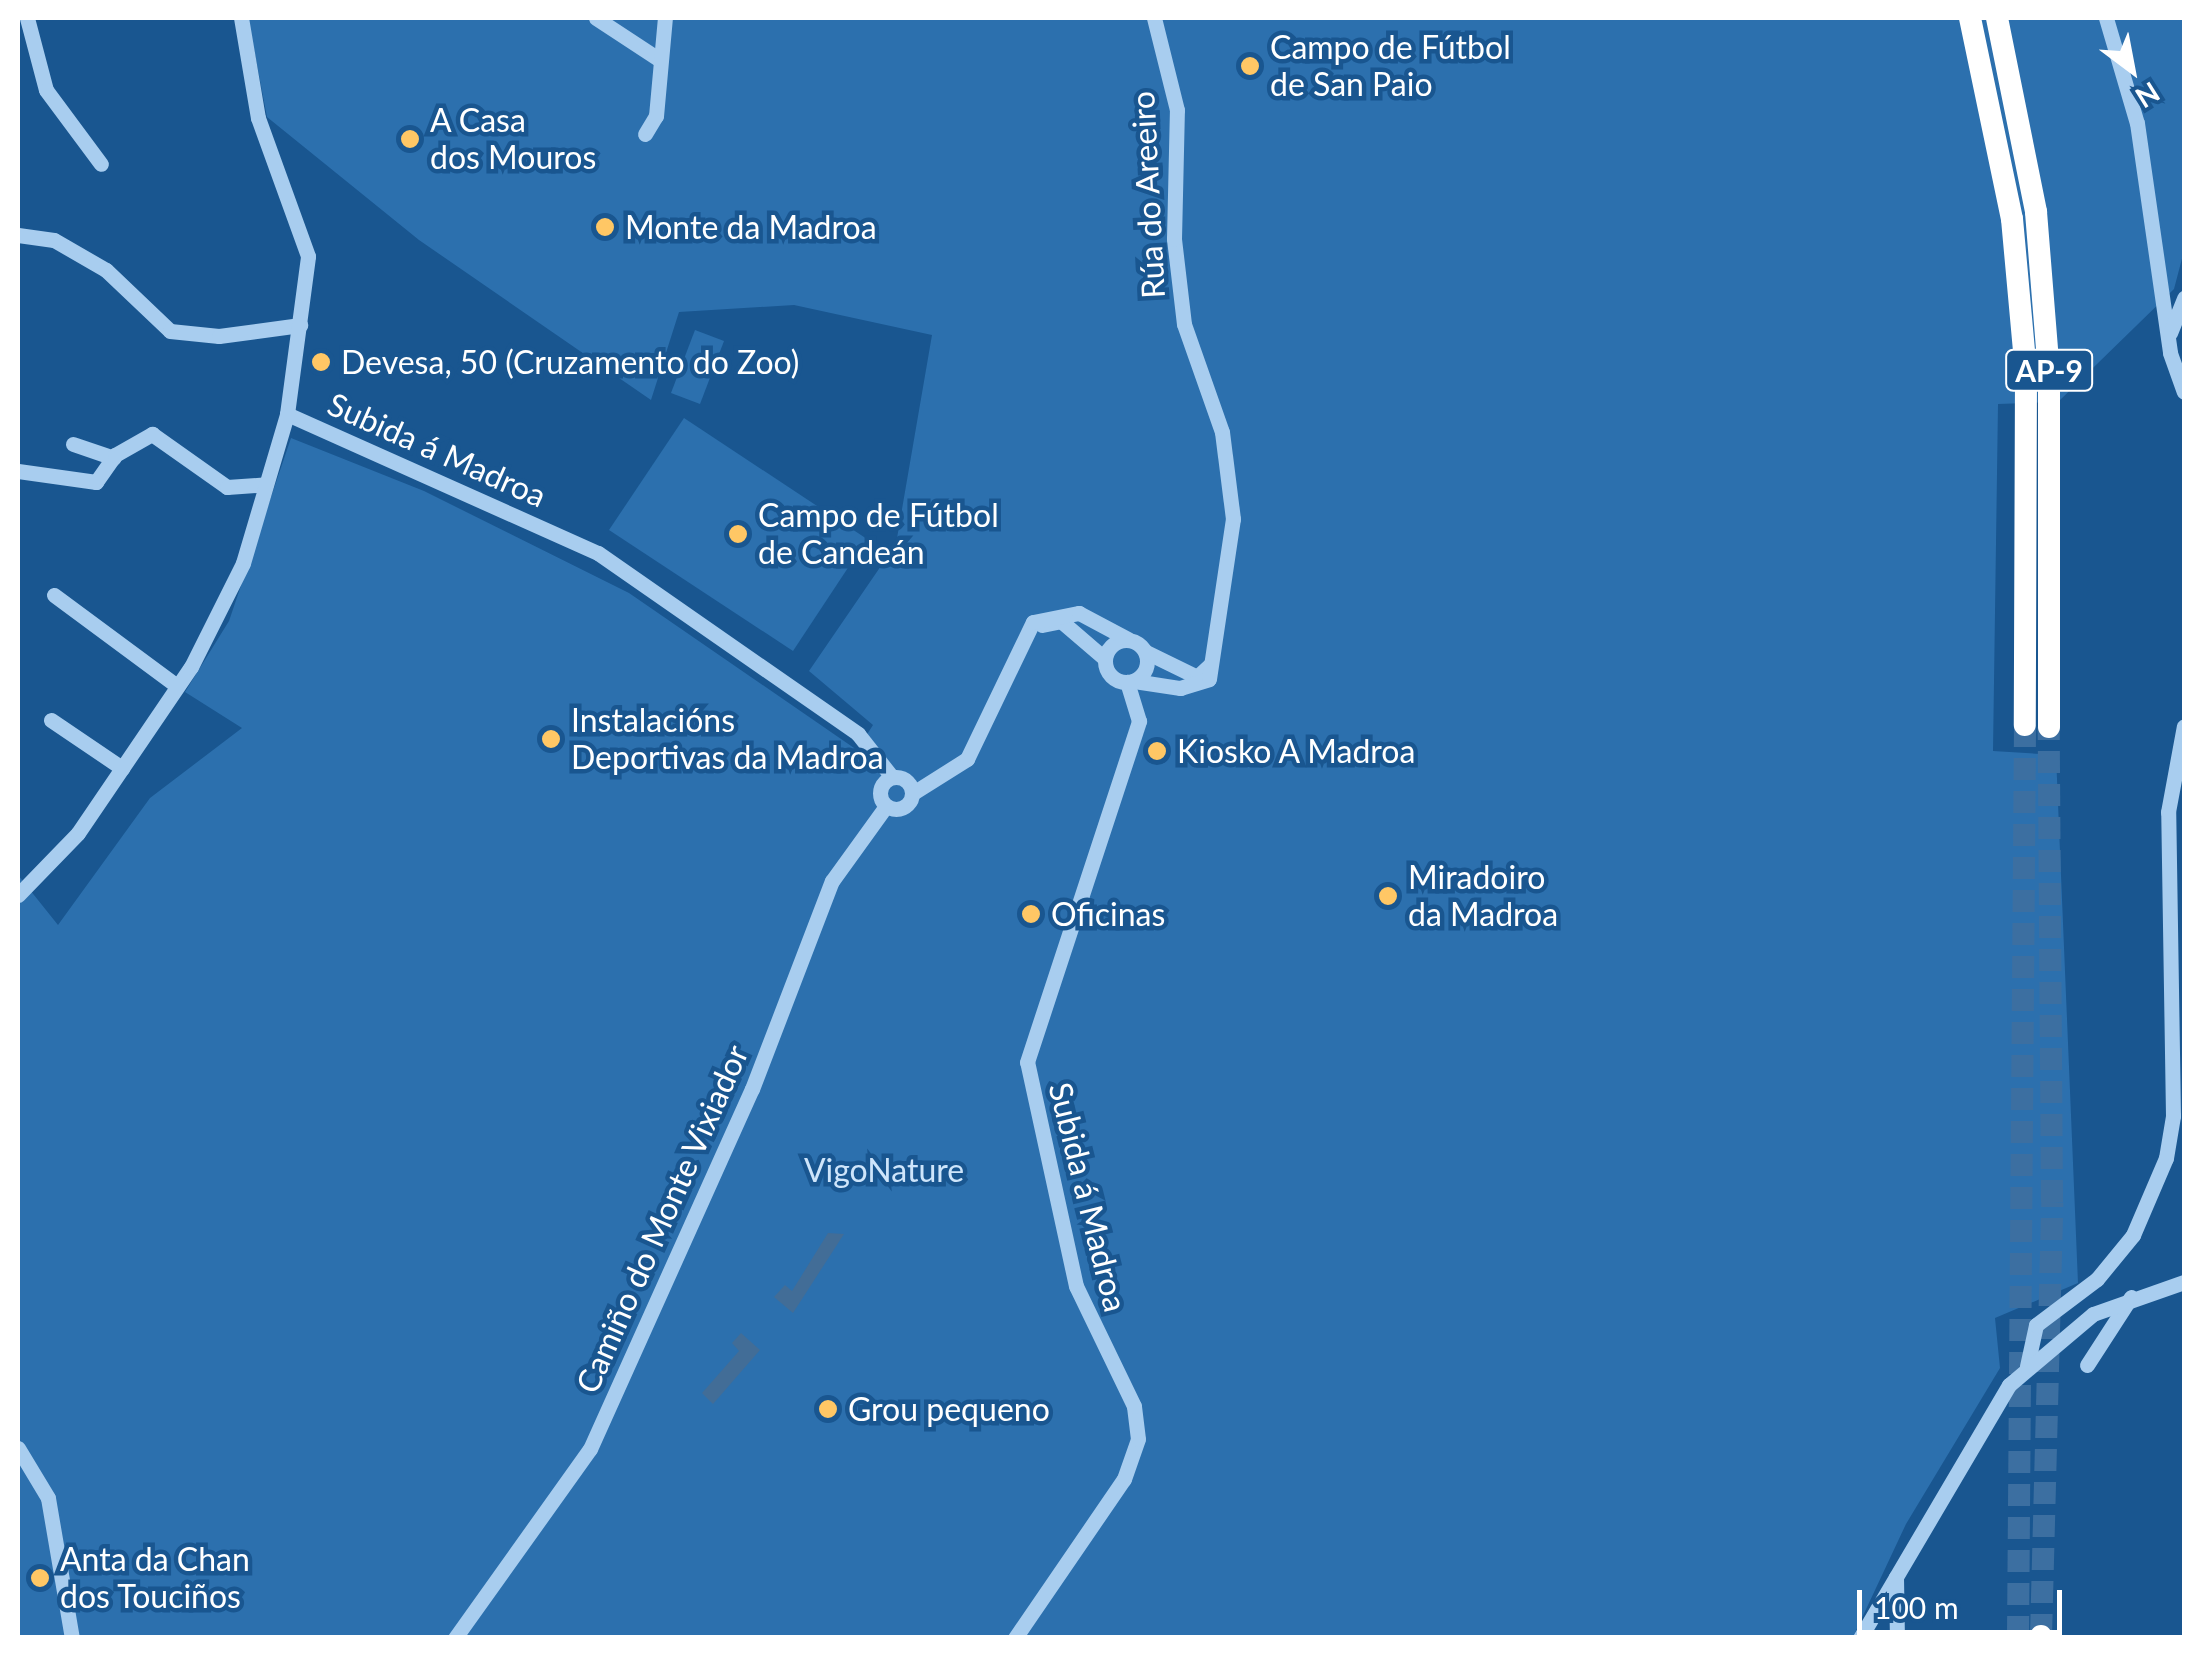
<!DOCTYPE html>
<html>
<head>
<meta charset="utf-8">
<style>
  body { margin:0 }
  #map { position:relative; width:2202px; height:1655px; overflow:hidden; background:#195690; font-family:Lato,sans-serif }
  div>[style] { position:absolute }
  .green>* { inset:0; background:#2c70ae }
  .water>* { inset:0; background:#426d97 }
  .highway-tunnel>* { height:22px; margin-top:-11px; transform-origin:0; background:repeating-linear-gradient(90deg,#3c6fa1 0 22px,transparent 0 33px) }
  .minor>* { height:15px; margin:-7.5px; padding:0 7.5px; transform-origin:7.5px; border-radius:7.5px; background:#a8cdef }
  .minor>.ring { margin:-7.5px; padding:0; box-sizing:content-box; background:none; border:15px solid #a8cdef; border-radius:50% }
  .highway>* { height:22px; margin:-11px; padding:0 11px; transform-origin:11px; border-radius:11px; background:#fff }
  .dots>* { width:28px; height:28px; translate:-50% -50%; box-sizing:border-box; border:5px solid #195690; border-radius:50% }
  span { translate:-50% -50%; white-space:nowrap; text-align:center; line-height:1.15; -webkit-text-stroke:9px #195690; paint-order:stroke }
  .shield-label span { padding:2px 8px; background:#195690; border:2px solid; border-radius:8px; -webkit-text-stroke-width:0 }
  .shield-label { font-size:30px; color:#fff; font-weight:700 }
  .poi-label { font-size:32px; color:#fff }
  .left { translate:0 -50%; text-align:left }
  .street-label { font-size:32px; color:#fff }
  .park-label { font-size:32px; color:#cee5fb }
  .frame { position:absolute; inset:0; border:20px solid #fff; pointer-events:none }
  .north { position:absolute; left:2082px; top:20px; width:100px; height:100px; -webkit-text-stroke:8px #195690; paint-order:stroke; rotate:148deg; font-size:28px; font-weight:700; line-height:40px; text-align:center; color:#fff }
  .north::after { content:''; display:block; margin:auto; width:35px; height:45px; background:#fff; clip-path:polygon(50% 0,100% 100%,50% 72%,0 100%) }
  .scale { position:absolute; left:1857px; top:1590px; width:205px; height:45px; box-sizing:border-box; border:5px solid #fff; border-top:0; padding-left:12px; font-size:30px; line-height:35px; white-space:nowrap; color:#fff; -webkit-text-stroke:8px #195690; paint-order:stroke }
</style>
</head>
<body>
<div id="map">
  <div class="green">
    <div style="clip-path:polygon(248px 18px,2184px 18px,2184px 251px,2174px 289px,2058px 402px,1998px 404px,1993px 751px,2056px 755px,2078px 1283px,1995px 1318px,2000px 1368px,1906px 1524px,1853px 1637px,18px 1638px,18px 875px,58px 925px,150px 798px,242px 728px,185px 692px,229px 621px,291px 438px,424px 491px,629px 593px,857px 750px,873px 725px,809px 671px,896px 544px,932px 335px,794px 305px,679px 312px,651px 400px,419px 240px,267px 117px)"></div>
    <div style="clip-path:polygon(695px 330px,724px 341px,700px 404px,671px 393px)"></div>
    <div style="clip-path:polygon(684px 418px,867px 539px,793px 651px,609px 530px)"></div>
  </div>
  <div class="water">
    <div style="clip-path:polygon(828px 1233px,844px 1234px,793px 1313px,774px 1297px,785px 1285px,792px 1291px)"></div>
    <div style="clip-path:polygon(741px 1333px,760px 1350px,713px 1404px,702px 1393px,739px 1351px,732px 1343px)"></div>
  </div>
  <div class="highway-tunnel">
    <div style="left:2041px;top:1636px;width:434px;rotate:-88.5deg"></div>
    <div style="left:2052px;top:1202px;width:475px;rotate:-90.4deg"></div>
    <div style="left:2018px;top:1638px;width:913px;rotate:-89.56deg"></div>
  </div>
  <div class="minor">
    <div style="left:27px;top:18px;width:74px;rotate:75.2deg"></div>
    <div style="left:46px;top:90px;width:92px;rotate:53.4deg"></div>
    <div style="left:596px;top:18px;width:77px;rotate:33.3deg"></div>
    <div style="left:2106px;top:18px;width:109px;rotate:73.6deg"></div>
    <div style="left:2137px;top:123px;width:232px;rotate:81.8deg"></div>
    <div style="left:2170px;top:353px;width:41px;rotate:70.3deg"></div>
    <div style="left:645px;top:134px;width:21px;rotate:-59deg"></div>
    <div style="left:656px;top:116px;width:98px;rotate:-84.8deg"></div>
    <div style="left:18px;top:235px;width:36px;rotate:8deg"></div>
    <div style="left:54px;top:240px;width:60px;rotate:30deg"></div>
    <div style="left:106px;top:270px;width:88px;rotate:43.6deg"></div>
    <div style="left:170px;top:331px;width:49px;rotate:5.8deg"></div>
    <div style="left:219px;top:336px;width:82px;rotate:-7.7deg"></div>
    <div style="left:2170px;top:333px;width:38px;rotate:-68deg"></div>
    <div style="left:287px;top:414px;width:341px;rotate:24.1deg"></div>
    <div style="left:598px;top:553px;width:317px;rotate:34.8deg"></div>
    <div style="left:858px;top:734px;width:55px;rotate:51.7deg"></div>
    <div style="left:73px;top:444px;width:43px;rotate:18.9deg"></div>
    <div style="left:18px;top:471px;width:79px;rotate:8deg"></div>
    <div style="left:96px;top:482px;width:33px;rotate:-55deg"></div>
    <div style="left:115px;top:455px;width:43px;rotate:-29.6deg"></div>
    <div style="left:152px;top:434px;width:92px;rotate:35.2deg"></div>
    <div style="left:227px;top:487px;width:39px;rotate:-4deg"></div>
    <div style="left:54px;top:595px;width:153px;rotate:36.5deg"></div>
    <div style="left:1042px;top:625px;width:19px;rotate:-12deg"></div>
    <div style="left:1061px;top:621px;width:57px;rotate:40.7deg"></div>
    <div class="ring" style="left:1105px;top:640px;width:27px;height:27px"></div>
    <div style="left:1146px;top:652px;width:57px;rotate:26.1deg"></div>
    <div style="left:1197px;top:677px;width:18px;rotate:-43deg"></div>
    <div style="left:1134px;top:681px;width:47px;rotate:8.7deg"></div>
    <div style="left:1180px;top:688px;width:30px;rotate:-17deg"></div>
    <div style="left:1209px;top:679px;width:162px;rotate:-81.5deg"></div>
    <div style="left:1233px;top:519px;width:88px;rotate:-97.2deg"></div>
    <div style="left:1222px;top:432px;width:114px;rotate:-109.4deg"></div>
    <div style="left:1184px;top:324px;width:86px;rotate:-96.7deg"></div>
    <div style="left:1174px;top:239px;width:129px;rotate:-88.7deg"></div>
    <div style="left:1177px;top:110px;width:95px;rotate:-104deg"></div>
    <div style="left:51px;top:720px;width:86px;rotate:34.1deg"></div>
    <div class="ring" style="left:880px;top:777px;width:17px;height:17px"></div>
    <div style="left:913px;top:793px;width:64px;rotate:-32.2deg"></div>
    <div style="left:967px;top:759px;width:152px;rotate:-64.3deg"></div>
    <div style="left:1033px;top:622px;width:47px;rotate:-11.1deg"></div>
    <div style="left:1079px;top:613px;width:55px;rotate:28deg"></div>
    <div style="left:18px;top:895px;width:86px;rotate:-45.9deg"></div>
    <div style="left:78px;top:833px;width:201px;rotate:-55.8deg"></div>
    <div style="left:191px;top:667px;width:116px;rotate:-63.4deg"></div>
    <div style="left:243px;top:563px;width:155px;rotate:-73.5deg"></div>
    <div style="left:287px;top:414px;width:159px;rotate:-82.4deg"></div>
    <div style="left:308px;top:256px;width:147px;rotate:-109.9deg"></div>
    <div style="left:258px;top:118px;width:101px;rotate:-99.6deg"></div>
    <div style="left:2087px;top:1365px;width:81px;rotate:-57.1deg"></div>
    <div style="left:2027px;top:1366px;width:42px;rotate:-77.6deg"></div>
    <div style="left:2036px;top:1325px;width:76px;rotate:-37deg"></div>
    <div style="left:2097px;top:1279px;width:57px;rotate:-50.7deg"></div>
    <div style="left:2133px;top:1235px;width:84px;rotate:-66.8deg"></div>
    <div style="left:2166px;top:1158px;width:43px;rotate:-80.5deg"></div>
    <div style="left:2173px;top:1116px;width:304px;rotate:-90.9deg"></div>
    <div style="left:2168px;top:812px;width:87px;rotate:-79.5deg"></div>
    <div style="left:18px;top:1448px;width:58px;rotate:59deg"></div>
    <div style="left:48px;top:1498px;width:142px;rotate:80.3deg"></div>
    <div style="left:1896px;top:1577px;width:61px;rotate:89.1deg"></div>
    <div style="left:455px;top:1638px;width:232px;rotate:-54.5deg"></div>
    <div style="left:590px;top:1449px;width:395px;rotate:-65.8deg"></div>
    <div style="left:752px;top:1089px;width:223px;rotate:-69deg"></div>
    <div style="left:832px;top:881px;width:92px;rotate:-54.2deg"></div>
    <div style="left:1015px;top:1638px;width:193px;rotate:-55.6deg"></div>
    <div style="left:1124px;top:1479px;width:42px;rotate:-70.7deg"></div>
    <div style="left:1138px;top:1439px;width:33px;rotate:-97deg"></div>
    <div style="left:1134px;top:1406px;width:133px;rotate:-115.8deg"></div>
    <div style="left:1076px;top:1286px;width:229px;rotate:-102.3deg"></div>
    <div style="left:1027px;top:1062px;width:359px;rotate:-71.8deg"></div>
    <div style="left:1139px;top:721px;width:41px;rotate:-107.1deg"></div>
    <div style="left:1860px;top:1638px;width:294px;rotate:-59.5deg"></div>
    <div style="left:2009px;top:1385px;width:110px;rotate:-40.2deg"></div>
    <div style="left:2093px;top:1314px;width:96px;rotate:-19.4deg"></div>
  </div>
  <div class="highway">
    <div style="left:1970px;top:18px;width:205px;rotate:78.2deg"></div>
    <div style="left:2012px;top:219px;width:155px;rotate:84.8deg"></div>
    <div style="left:2026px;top:373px;width:352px;rotate:90.2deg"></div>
    <div style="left:1997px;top:18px;width:198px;rotate:78.6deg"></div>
    <div style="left:2036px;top:212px;width:161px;rotate:85.4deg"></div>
    <div style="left:2049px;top:372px;width:355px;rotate:90deg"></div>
    <div style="left:2041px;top:1638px;width:2px;rotate:-90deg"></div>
  </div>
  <div class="dots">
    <div style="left:1250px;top:66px;background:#ffc765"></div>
    <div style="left:410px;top:139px;background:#ffc765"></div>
    <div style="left:605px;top:227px;background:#ffc765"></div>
    <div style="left:321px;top:362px;background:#ffc765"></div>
    <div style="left:738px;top:534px;background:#ffc765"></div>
    <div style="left:551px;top:739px;background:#ffc765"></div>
    <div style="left:1157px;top:751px;background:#ffc765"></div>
    <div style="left:1388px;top:896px;background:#ffc765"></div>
    <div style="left:1031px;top:914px;background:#ffc765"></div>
    <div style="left:828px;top:1409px;background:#ffc765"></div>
    <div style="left:40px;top:1578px;background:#ffc765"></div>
  </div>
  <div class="shield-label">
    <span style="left:2049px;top:370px">AP-9</span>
  </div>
  <div class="poi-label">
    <span class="left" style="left:1270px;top:66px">Campo de Fútbol<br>de San Paio</span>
    <span class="left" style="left:430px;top:139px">A Casa<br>dos Mouros</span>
    <span class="left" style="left:625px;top:227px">Monte da Madroa</span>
    <span class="left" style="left:341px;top:362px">Devesa, 50 (Cruzamento do Zoo)</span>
    <span class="left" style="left:758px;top:534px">Campo de Fútbol<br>de Candeán</span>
    <span class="left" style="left:571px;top:739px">Instalacións<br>Deportivas da Madroa</span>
    <span class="left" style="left:1177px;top:751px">Kiosko A Madroa</span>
    <span class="left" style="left:1408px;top:896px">Miradoiro<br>da Madroa</span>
    <span class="left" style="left:1051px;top:914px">Oficinas</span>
    <span class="left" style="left:848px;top:1409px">Grou pequeno</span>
    <span class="left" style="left:60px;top:1578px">Anta da Chan<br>dos Touciños</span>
  </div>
  <div class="street-label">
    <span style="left:1148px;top:195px;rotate:-93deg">Rúa do Areeiro</span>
    <span style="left:437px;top:450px;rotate:24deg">Subida á Madroa</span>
    <span style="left:1088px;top:1197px;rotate:76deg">Subida á Madroa</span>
    <span style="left:662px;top:1219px;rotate:-66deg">Camiño do Monte Vixiador</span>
  </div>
  <div class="park-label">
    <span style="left:884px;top:1170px">VigoNature</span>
  </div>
  <div class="frame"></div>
  <div class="north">N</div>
  <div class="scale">100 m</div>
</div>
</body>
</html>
